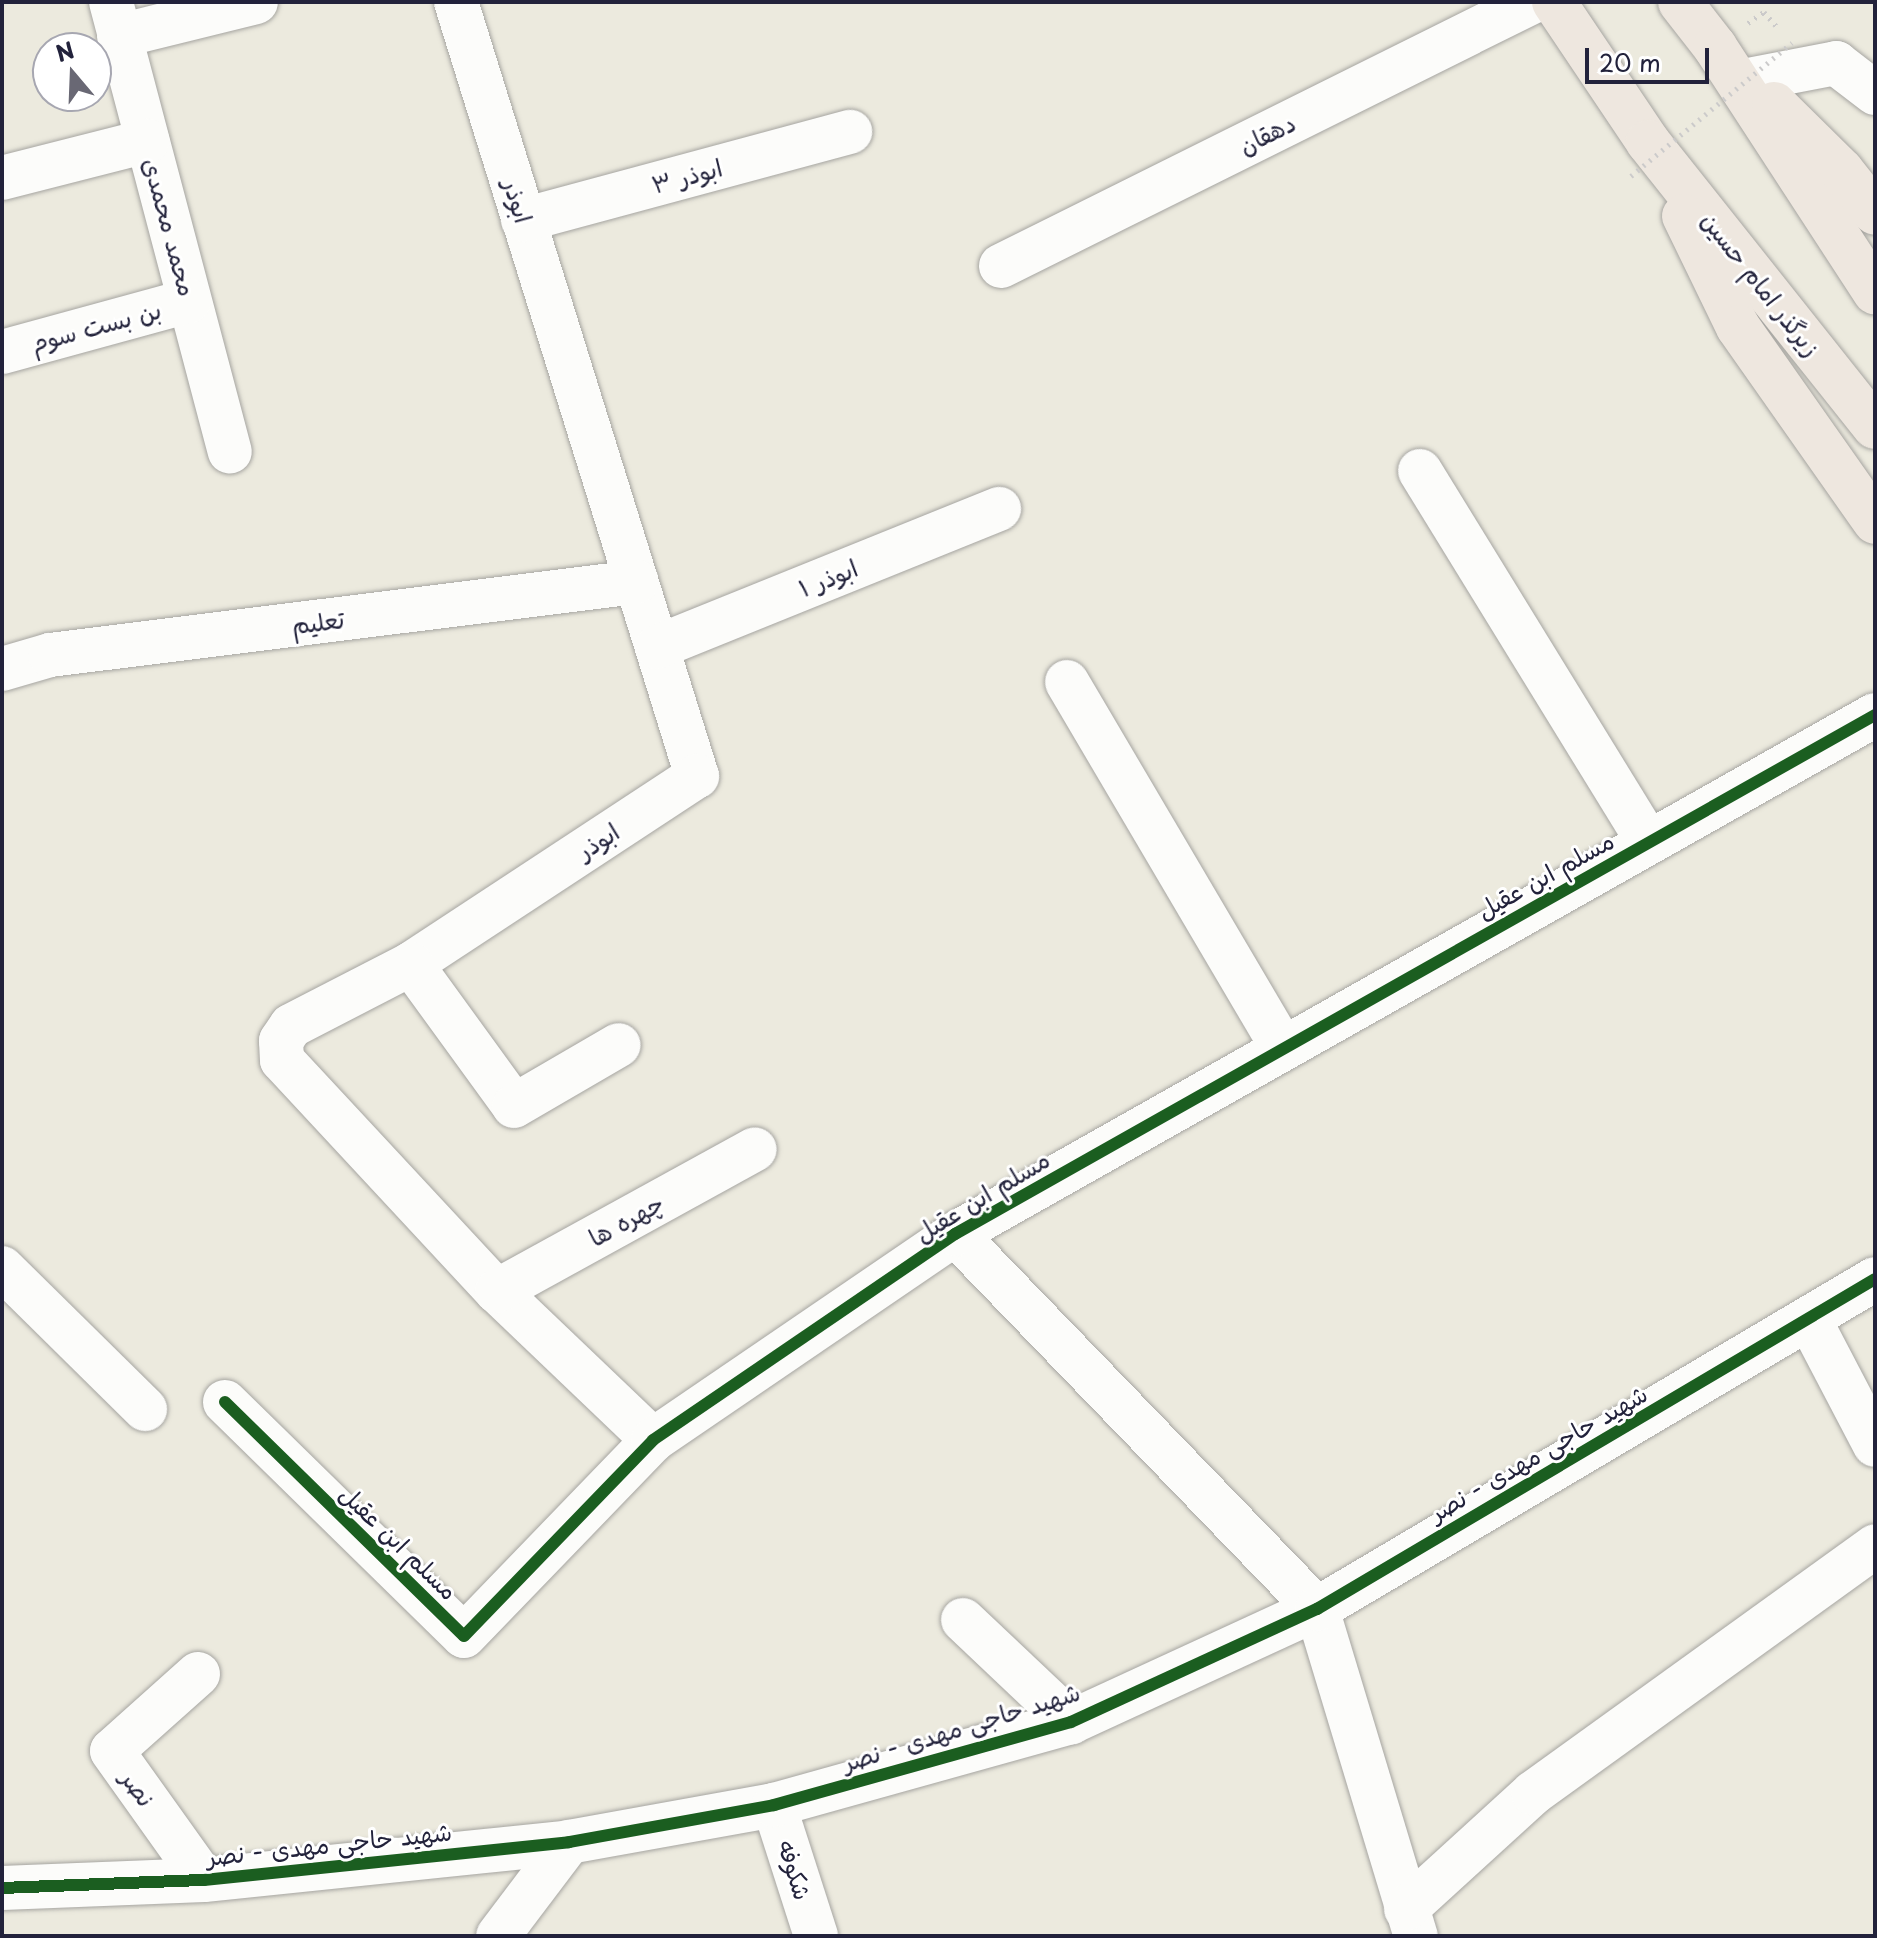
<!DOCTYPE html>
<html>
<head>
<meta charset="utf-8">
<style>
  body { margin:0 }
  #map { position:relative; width:1877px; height:1938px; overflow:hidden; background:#eceade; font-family:"Playpen Sans","Playpen Sans Arabic",sans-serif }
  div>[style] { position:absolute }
  .path>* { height:5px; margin-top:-2.5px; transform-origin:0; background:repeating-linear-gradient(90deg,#cbcaca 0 2px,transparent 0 8px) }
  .roads { filter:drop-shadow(0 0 2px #a6a5a1) drop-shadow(0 0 2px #a6a5a1) }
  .minor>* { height:44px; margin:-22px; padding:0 22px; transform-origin:22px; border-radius:22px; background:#fcfcfa }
  .major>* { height:44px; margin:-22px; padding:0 22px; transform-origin:22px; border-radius:22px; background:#eee7df }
  .path-bridge>* { height:5px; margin-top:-2.5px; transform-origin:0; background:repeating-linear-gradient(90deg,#cbcaca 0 2px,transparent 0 8px) }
  .cycleway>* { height:12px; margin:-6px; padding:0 6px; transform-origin:6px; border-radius:6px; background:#1b5e20 }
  span { translate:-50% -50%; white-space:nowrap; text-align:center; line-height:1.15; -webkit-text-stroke:6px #fff; paint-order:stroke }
  .street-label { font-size:24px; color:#22223b }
  .frame { position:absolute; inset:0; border:4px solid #22223b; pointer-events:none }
  .north { position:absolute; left:32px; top:32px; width:80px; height:80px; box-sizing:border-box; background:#fff; border:2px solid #a7a7b1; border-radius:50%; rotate:341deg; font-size:22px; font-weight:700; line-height:32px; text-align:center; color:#22223b }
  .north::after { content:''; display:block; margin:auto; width:28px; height:36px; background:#696874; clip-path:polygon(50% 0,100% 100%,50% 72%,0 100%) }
  .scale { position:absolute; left:1585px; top:48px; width:124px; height:36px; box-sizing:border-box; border:4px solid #22223b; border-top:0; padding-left:10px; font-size:24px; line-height:28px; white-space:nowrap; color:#22223b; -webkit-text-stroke:6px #fff; paint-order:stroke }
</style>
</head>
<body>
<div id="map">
  <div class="path">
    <div style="left:1748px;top:23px;width:19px;rotate:-35deg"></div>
    <div style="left:1764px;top:12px;width:23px;rotate:49deg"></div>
  </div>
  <div class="roads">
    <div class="minor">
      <div style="left:111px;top:2px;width:465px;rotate:75.2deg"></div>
      <div style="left:456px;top:2px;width:811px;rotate:72.71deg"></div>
      <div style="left:697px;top:776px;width:342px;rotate:146.7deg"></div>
      <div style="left:411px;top:964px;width:135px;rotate:152.7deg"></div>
      <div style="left:291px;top:1026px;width:18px;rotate:124deg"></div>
      <div style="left:281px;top:1041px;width:19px;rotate:87deg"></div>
      <div style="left:282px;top:1060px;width:316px;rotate:47.1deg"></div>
      <div style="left:497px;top:1291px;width:216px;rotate:43.7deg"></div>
      <div style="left:119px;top:36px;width:141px;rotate:-13.9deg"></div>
      <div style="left:1748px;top:80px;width:90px;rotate:-10.9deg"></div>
      <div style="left:1836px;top:63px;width:49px;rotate:37.6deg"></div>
      <div style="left:2px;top:178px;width:150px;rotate:-14.3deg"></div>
      <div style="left:523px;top:220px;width:339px;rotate:-15.1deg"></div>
      <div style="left:1001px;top:266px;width:593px;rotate:-26.44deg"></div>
      <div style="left:2px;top:352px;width:194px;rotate:-15.3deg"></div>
      <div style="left:1420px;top:471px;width:435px;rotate:58.4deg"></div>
      <div style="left:657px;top:647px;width:369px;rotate:-22deg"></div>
      <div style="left:2px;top:669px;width:50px;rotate:-16.3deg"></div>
      <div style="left:50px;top:655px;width:591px;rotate:-7.1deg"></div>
      <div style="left:1067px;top:682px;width:425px;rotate:59.5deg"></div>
      <div style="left:411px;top:964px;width:175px;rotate:54deg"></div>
      <div style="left:514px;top:1106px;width:121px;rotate:-30.2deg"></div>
      <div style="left:955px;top:1234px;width:521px;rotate:46.01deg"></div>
      <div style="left:1317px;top:1609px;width:342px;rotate:73.2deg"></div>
      <div style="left:2px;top:1268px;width:201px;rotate:44.6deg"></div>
      <div style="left:497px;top:1291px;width:294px;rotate:-28.8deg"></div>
      <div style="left:1809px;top:1319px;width:142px;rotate:62.4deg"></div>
      <div style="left:225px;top:1402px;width:334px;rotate:44.4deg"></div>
      <div style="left:464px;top:1636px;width:272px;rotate:-46deg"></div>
      <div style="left:653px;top:1440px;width:366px;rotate:-34.3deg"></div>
      <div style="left:955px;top:1234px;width:1056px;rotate:-29.43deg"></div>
      <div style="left:963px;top:1620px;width:149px;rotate:43.4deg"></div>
      <div style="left:198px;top:1674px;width:115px;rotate:138.2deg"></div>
      <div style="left:112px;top:1751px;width:158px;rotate:54.5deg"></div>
      <div style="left:774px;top:1805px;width:138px;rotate:72.2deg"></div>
      <div style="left:2px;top:1888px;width:202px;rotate:-2.3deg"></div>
      <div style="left:204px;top:1880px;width:367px;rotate:-5.9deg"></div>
      <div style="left:569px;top:1842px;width:208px;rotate:-10.2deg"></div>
      <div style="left:774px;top:1805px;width:308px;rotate:-15.6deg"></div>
      <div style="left:1071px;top:1722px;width:271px;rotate:-24.7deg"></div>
      <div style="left:1317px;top:1609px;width:648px;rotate:-30.6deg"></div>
      <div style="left:1406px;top:1909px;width:172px;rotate:-42.4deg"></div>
      <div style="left:1533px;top:1793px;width:422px;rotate:-35.8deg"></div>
      <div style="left:498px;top:1936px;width:118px;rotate:-52.9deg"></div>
    </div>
    <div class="major">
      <div style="left:1554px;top:2px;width:169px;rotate:56.1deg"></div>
      <div style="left:1648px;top:142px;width:364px;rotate:51.5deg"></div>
      <div style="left:1680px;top:2px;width:57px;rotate:52.1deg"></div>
      <div style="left:1715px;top:47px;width:293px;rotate:56.9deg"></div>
      <div style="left:1774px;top:104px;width:95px;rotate:44.6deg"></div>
      <div style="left:1842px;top:171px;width:53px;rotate:51.8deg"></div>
      <div style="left:1684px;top:216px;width:123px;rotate:64.1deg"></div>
      <div style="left:1738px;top:327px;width:238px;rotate:54.9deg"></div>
    </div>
  </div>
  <div class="path-bridge">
    <div style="left:1631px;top:176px;width:209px;rotate:-39.6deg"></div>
  </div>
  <div class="cycleway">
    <div style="left:225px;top:1402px;width:334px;rotate:44.4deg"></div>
    <div style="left:464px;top:1636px;width:272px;rotate:-46deg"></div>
    <div style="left:653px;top:1440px;width:366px;rotate:-34.3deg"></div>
    <div style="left:955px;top:1234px;width:1056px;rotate:-29.43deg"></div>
    <div style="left:2px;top:1888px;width:202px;rotate:-2.3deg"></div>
    <div style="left:204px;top:1880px;width:367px;rotate:-5.9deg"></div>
    <div style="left:569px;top:1842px;width:208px;rotate:-10.2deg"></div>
    <div style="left:774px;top:1805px;width:308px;rotate:-15.6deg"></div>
    <div style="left:1071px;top:1722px;width:271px;rotate:-24.7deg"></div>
    <div style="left:1317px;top:1609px;width:648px;rotate:-30.6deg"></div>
  </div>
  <div class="street-label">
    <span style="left:1267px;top:134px;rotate:-26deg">دهقان</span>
    <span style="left:687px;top:176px;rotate:-15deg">ابوذر ۳</span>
    <span style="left:518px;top:201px;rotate:73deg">ابوذر</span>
    <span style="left:170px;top:227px;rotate:75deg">محمد محمدی</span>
    <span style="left:1761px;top:284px;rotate:52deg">زیرگذر امام حسین</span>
    <span style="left:96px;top:326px;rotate:-15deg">بن بست سوم</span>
    <span style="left:828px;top:578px;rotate:-22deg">ابوذر ۱</span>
    <span style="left:318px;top:622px;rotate:-7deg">تعلیم</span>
    <span style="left:598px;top:841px;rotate:-33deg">ابوذر</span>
    <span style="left:1545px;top:875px;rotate:-29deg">مسلم ابن عقیل</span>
    <span style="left:982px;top:1196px;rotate:-31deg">مسلم ابن عقیل</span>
    <span style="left:626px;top:1220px;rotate:-29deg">چهره ها</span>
    <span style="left:1538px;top:1453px;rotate:-30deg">شهید حاجی مهدی - نصر</span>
    <span style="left:399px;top:1542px;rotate:44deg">مسلم ابن عقیل</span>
    <span style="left:961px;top:1727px;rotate:-17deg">شهید حاجی مهدی - نصر</span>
    <span style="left:138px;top:1788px;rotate:54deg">نصر</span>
    <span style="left:329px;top:1844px;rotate:-6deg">شهید حاجی مهدی - نصر</span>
    <span style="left:795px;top:1870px;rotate:73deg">شکوفه</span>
  </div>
  <div class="frame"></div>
  <div class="north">N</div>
  <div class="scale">20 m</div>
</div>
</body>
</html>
